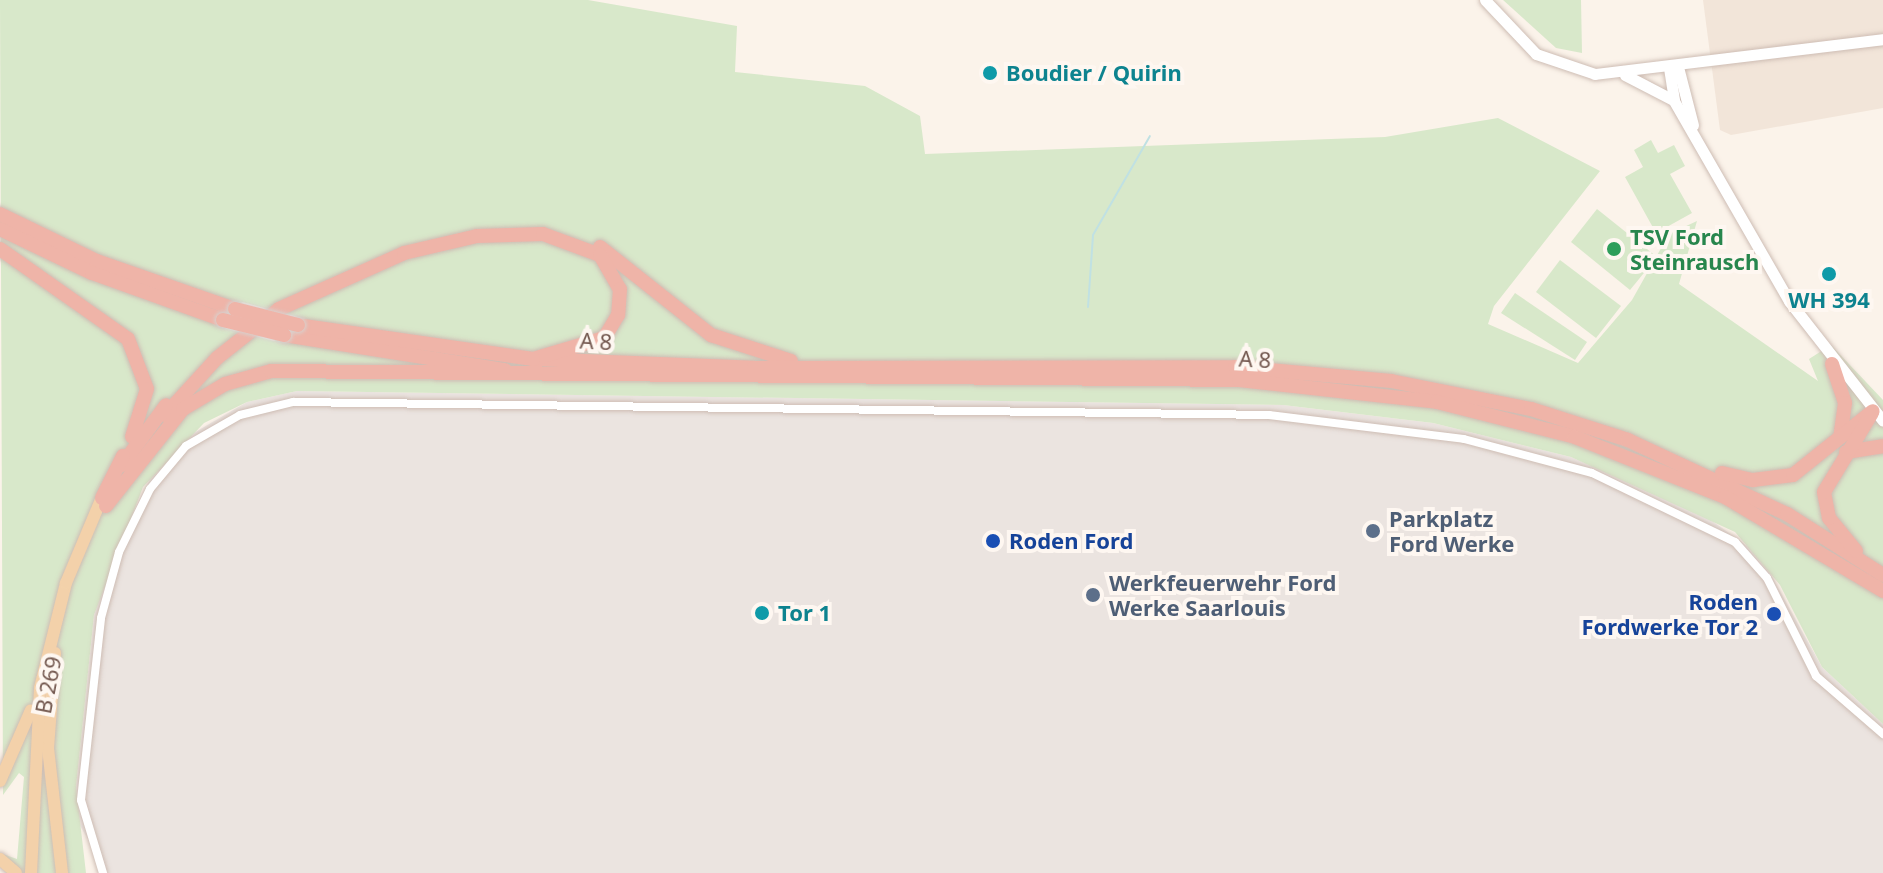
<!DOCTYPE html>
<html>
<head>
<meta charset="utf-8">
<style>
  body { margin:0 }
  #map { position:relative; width:1883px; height:873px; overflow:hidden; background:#fbf3ea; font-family:"Noto Sans",sans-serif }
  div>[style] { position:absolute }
  .residential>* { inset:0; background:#f2e5d9 }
  .industrial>* { inset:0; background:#ebe4e0 }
  .green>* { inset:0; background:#d8e8ca }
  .stream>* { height:2px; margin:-1px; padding:0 1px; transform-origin:1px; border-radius:1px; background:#c0e1e3 }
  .roads { filter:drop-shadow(0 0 2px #cebdb4) drop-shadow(0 0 2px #cebdb4) }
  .street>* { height:8px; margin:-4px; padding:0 4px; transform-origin:4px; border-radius:4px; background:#fff }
  .secondary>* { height:11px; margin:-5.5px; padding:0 5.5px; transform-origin:5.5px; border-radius:5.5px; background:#fff }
  .primary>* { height:12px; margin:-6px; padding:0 6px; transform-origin:6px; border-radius:6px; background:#f3d1aa }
  .highway>* { height:14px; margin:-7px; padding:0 7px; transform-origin:7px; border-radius:7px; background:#efb4a8 }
  .bridges { filter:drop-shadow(0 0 2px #d8d1ce) drop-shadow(0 0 2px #d8d1ce) }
  .highway-bridge>* { height:14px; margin:-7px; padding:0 7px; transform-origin:7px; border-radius:7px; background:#efb4a8 }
  .dots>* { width:22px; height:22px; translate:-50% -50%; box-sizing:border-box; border:4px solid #fef7f1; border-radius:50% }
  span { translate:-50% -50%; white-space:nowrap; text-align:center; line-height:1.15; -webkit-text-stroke:8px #fef7f1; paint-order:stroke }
  .culture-label { font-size:22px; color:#0d838f; font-weight:700 }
  .left { translate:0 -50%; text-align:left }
  .leisure-label { font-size:22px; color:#27864d; font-weight:700 }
  .street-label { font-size:22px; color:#745950 }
  .service-label { font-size:22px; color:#4e5e75; font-weight:700 }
  .transit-label { font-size:22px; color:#164399; font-weight:700 }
  .right { translate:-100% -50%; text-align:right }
</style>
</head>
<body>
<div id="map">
  <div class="residential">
    <div style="clip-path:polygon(1703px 0,1883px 0,1883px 108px,1731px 135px,1720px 130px)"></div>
  </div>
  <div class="industrial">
    <div style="clip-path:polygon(297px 391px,1283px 405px,1433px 423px,1571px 457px,1701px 513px,1760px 555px,1822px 667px,1883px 724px,1883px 873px,108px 873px,79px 824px,76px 787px,94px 615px,114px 551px,156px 467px,185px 438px,247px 402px)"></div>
  </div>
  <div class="green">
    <div style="clip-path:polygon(evenodd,0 0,588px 0,737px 26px,735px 72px,865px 86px,920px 116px,925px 154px,1385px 137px,1498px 118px,1600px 171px,1494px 306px,1488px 324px,1578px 363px,1632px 300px,1669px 234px,1697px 221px,1679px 284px,1818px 381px,1809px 359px,1831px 345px,1883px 400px,1883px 724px,1822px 667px,1780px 585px,1735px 532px,1571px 457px,1433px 423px,1283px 405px,297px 391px,247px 402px,204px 423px,143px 487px,94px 615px,76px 787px,86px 873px,6px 873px,0 853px,17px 859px,24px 777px,19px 773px,3px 795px,0 0,242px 302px,306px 319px,307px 320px,274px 341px,217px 326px,242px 302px)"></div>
    <div style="clip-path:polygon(1503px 0,1581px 0,1582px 53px,1556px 48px)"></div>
    <div style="clip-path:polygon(1651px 140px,1658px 153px,1674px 145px,1685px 166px,1670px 174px,1692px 213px,1656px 233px,1625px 177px,1643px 167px,1634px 150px)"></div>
    <div style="clip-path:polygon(1597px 209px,1657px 257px,1630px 290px,1571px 242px)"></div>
    <div style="clip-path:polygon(1560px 260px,1621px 306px,1596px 338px,1536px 292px)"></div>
    <div style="clip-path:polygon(1515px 293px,1587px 342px,1575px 360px,1501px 313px)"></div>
  </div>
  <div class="stream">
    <div style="left:1088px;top:307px;width:72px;rotate:-86deg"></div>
    <div style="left:1093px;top:235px;width:114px;rotate:-60.1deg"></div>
  </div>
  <div class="roads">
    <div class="street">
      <div style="left:103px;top:873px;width:76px;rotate:-106.8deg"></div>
      <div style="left:81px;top:800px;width:183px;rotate:-83.7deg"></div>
      <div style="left:101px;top:618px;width:68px;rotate:-74.7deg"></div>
      <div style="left:119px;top:552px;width:70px;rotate:-63.8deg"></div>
      <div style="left:150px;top:489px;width:56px;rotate:-50.1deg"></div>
      <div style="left:186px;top:446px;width:62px;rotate:-29.9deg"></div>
      <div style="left:240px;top:415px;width:55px;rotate:-13.8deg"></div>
      <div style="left:293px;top:402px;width:976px;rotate:0.76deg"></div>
      <div style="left:1269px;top:415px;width:196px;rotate:7deg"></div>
      <div style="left:1464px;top:439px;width:132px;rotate:14.9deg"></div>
      <div style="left:1592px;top:473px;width:159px;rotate:25.8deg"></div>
      <div style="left:1735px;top:542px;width:48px;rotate:48.4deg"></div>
      <div style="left:1767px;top:578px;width:110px;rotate:63.4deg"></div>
      <div style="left:1816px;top:676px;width:89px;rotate:40.9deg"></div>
    </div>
    <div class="secondary">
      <div style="left:1485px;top:0;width:74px;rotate:46.6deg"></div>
      <div style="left:1536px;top:54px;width:62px;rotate:18.7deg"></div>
      <div style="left:1595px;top:74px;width:290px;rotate:-6.9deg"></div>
      <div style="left:1678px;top:67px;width:60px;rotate:75.5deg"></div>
      <div style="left:1669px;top:68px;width:33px;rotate:81deg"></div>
      <div style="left:1674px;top:101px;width:231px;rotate:60.1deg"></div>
      <div style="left:1789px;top:301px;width:152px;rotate:51.9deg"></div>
      <div style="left:1625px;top:75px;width:54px;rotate:27.5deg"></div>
    </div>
    <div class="primary">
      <div style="left:55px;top:653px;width:95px;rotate:94.2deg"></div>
      <div style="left:48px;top:748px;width:126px;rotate:83.6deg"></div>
      <div style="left:0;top:781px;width:77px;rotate:-66.4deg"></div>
      <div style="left:0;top:859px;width:21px;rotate:41deg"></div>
      <div style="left:31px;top:873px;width:185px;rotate:-87.2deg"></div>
      <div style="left:40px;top:688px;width:108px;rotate:-76.1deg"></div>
      <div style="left:66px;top:583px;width:88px;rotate:-67.2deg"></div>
    </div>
    <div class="highway">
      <div style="left:0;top:214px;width:108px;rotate:25.9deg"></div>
      <div style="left:97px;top:261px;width:146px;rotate:19.2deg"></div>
      <div style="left:0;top:229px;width:102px;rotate:25.6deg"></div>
      <div style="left:92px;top:273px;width:139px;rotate:19.7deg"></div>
      <div style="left:600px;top:247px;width:142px;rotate:38.4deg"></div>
      <div style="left:711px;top:335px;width:84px;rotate:18deg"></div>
      <div style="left:0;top:249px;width:156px;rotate:35.1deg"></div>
      <div style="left:128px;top:339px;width:53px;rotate:69.2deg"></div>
      <div style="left:147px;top:389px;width:50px;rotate:107.4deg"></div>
      <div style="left:284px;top:335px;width:224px;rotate:9deg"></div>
      <div style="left:533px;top:359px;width:221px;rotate:2.3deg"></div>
      <div style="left:754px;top:368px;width:481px;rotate:-0.1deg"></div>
      <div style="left:1235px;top:367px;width:157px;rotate:5.1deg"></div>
      <div style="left:1391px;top:381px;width:143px;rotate:11.3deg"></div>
      <div style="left:1531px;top:409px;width:102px;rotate:17.7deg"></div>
      <div style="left:1628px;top:440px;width:175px;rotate:25deg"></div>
      <div style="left:1787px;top:514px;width:114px;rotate:32.4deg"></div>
      <div style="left:1832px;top:364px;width:41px;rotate:71.6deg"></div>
      <div style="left:1845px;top:403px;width:34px;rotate:98deg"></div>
      <div style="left:165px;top:415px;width:77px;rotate:-47.6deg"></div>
      <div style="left:217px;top:358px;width:79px;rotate:-38.3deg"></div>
      <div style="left:279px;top:309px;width:137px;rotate:-24.1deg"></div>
      <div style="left:404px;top:253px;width:75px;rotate:-13.1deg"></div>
      <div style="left:477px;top:236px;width:66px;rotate:-1.7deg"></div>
      <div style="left:543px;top:234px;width:61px;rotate:20.2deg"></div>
      <div style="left:600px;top:255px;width:39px;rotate:60deg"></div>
      <div style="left:620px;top:289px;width:26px;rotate:94deg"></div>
      <div style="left:618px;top:315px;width:27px;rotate:121deg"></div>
      <div style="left:604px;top:338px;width:74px;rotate:163.5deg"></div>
      <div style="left:533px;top:359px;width:237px;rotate:-171.8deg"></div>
      <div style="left:1846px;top:452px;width:37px;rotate:-9deg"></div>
      <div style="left:122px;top:465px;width:74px;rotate:-53.7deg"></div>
      <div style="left:1722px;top:473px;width:32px;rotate:13deg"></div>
      <div style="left:1753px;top:480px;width:40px;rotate:-7.1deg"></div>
      <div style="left:1793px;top:475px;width:102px;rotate:-38.7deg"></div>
      <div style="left:102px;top:498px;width:47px;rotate:-63.4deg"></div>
      <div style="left:106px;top:506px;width:124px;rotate:-51.6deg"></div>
      <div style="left:183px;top:409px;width:49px;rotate:-30.8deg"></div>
      <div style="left:225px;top:384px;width:48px;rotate:-15.8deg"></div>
      <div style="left:271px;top:371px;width:968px;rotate:0.53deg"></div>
      <div style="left:1239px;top:380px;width:199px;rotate:6.3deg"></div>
      <div style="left:1437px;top:402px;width:142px;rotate:14.2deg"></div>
      <div style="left:1575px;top:437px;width:162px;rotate:21.8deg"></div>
      <div style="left:1725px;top:497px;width:184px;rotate:30.7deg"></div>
      <div style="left:1856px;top:551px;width:43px;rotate:-129.3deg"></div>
      <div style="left:1829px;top:518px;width:26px;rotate:-101deg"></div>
      <div style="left:1824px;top:492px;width:92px;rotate:-58.7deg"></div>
    </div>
  </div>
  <div class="bridges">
    <div class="highway-bridge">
      <div style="left:235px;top:309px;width:65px;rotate:14.3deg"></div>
      <div style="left:223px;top:320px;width:63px;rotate:13.8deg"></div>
    </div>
  </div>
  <div class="dots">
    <div style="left:990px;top:73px;background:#0f9aa8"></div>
    <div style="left:1614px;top:249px;background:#2e9e5b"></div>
    <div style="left:1829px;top:274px;background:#0f9aa8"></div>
    <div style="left:1373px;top:531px;background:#5c6f8a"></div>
    <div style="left:993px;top:541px;background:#1a4fb4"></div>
    <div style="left:1093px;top:595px;background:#5c6f8a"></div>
    <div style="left:762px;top:613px;background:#0f9aa8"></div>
    <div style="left:1774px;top:614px;background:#1a4fb4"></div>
  </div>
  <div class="culture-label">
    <span class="left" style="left:1006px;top:73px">Boudier / Quirin</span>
    <span style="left:1829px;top:300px">WH 394</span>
    <span class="left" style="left:778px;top:613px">Tor 1</span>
  </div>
  <div class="leisure-label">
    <span class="left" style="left:1630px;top:249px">TSV Ford<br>Steinrausch</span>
  </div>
  <div class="street-label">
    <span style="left:596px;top:341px;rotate:3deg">A 8</span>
    <span style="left:1255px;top:359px;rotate:3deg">A 8</span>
    <span style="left:48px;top:685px;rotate:-79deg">B 269</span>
  </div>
  <div class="service-label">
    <span class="left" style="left:1389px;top:531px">Parkplatz<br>Ford Werke</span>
    <span class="left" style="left:1109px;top:595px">Werkfeuerwehr Ford<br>Werke Saarlouis</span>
  </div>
  <div class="transit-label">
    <span class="left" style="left:1009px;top:541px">Roden Ford</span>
    <span class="right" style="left:1758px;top:614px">Roden<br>Fordwerke Tor 2</span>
  </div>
</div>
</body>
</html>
